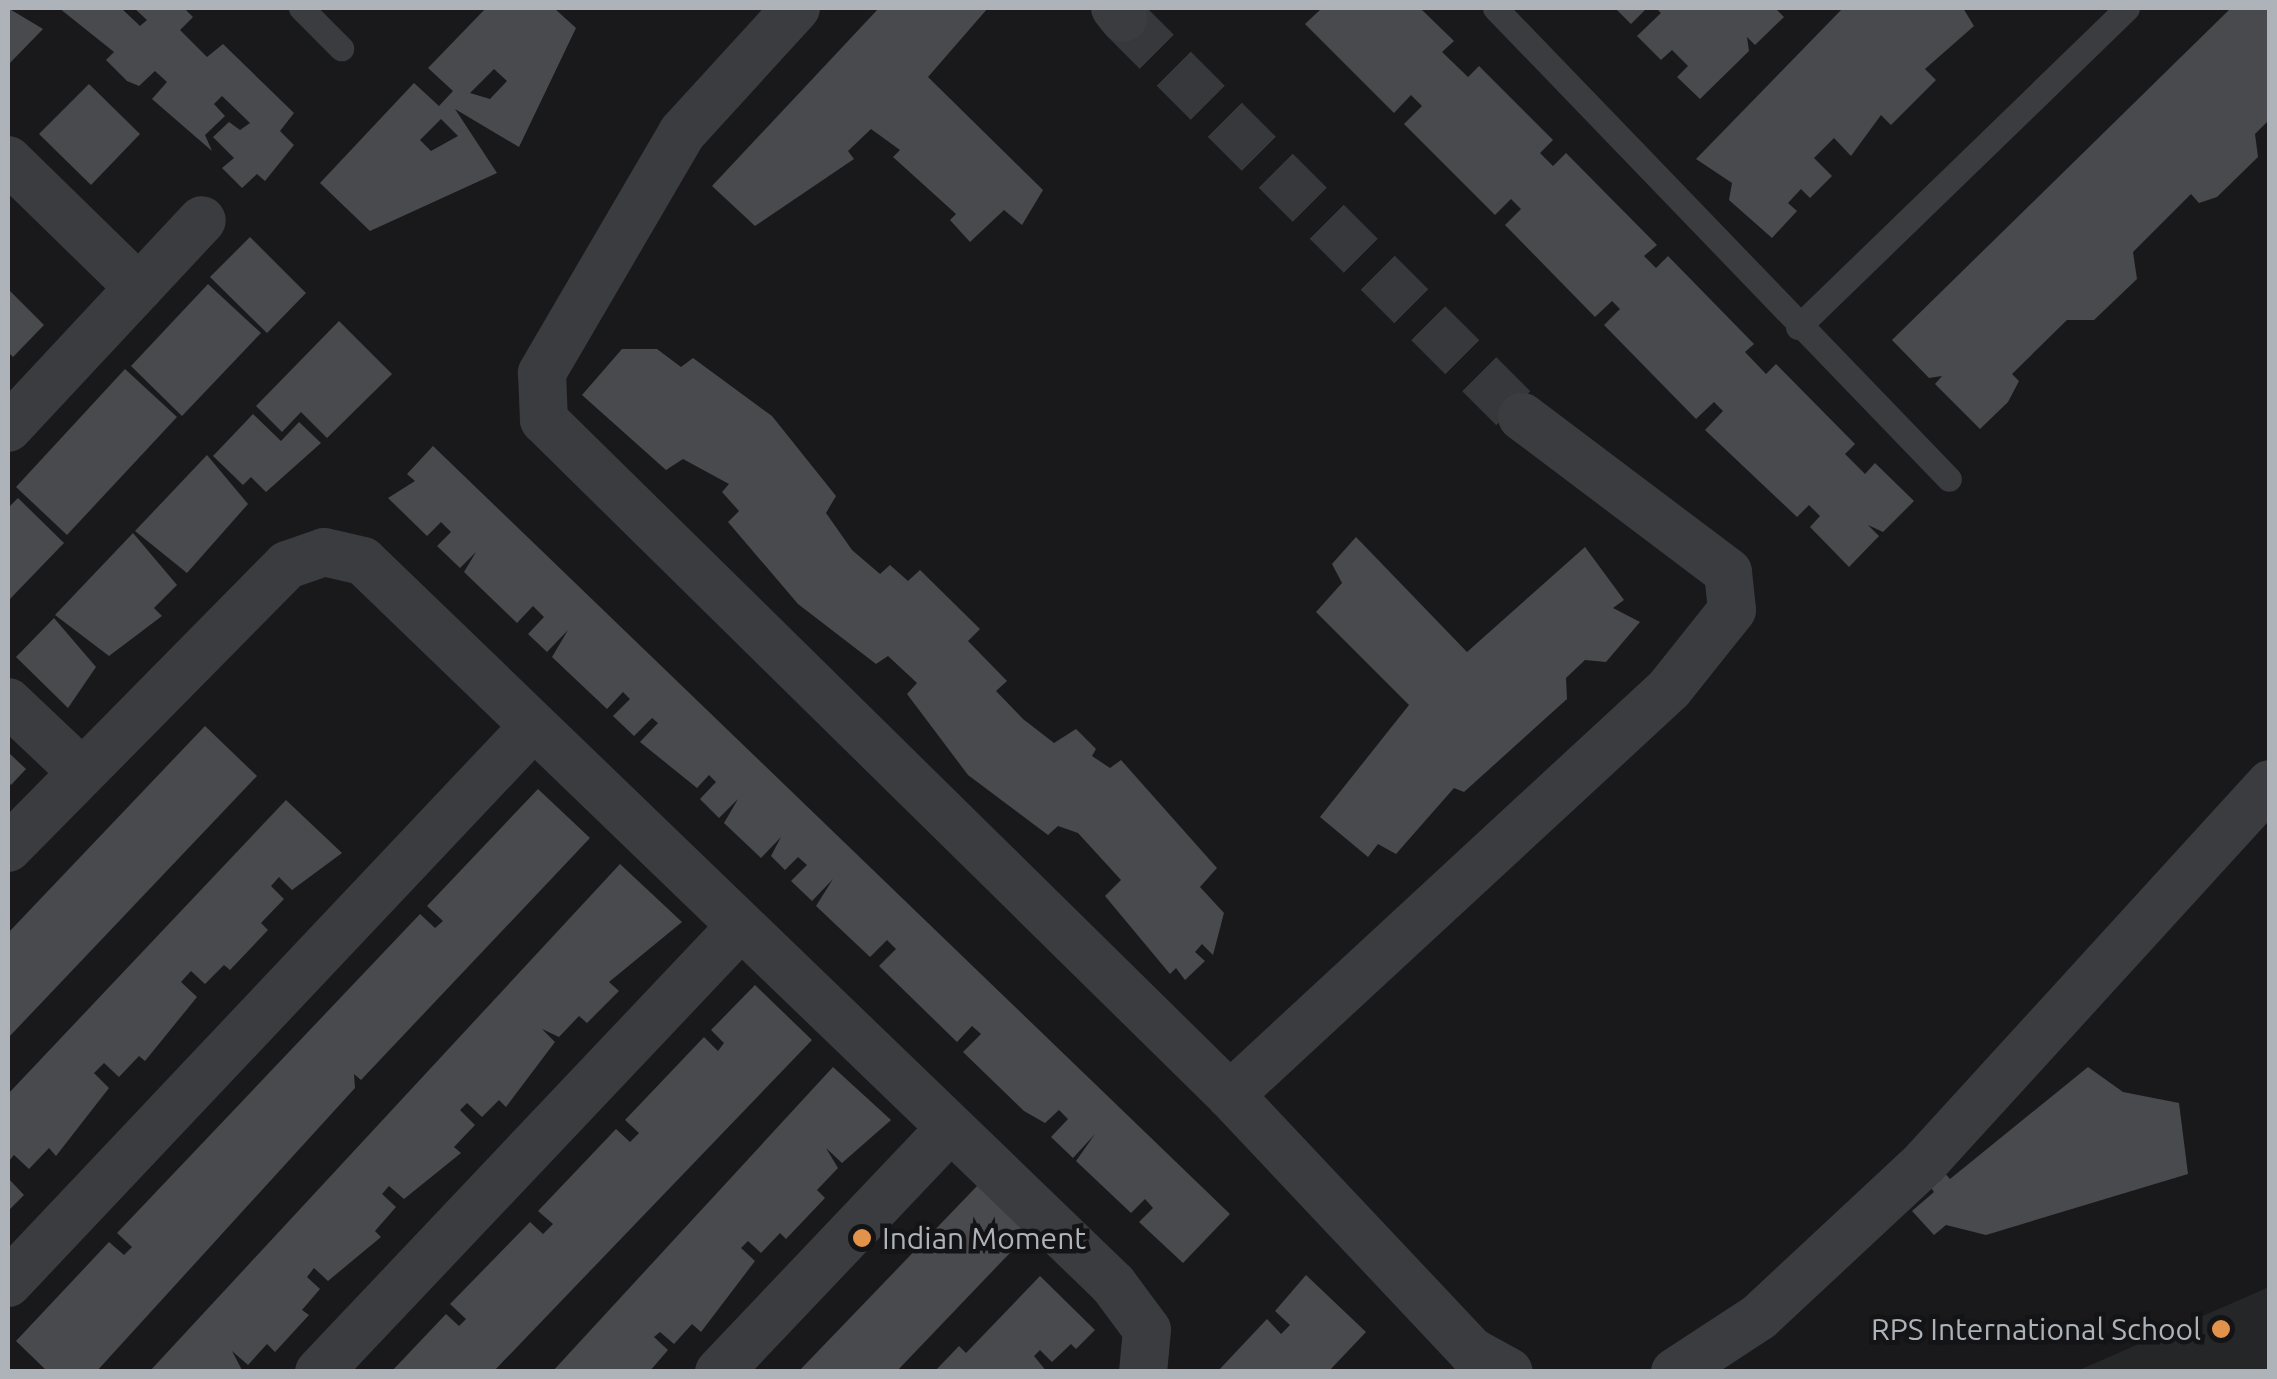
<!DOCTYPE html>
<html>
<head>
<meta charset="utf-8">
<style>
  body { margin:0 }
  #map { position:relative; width:2277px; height:1379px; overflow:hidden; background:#19191b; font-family:Ubuntu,sans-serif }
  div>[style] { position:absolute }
  .built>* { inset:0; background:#252628 }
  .building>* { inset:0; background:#484a4d }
  .minor-tunnel>* { height:48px; margin-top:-24px; transform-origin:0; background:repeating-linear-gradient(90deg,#37383b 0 48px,transparent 0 72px) }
  .service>* { height:25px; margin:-12.5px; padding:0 12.5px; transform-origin:12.5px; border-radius:12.5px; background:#3a3c40 }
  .minor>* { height:48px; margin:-24px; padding:0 24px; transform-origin:24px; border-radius:24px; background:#3a3c40 }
  .dots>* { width:28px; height:28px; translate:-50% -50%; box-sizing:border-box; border:5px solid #141416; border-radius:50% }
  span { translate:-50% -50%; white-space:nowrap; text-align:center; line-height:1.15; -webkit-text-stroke:9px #141416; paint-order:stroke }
  .poi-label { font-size:30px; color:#adb3b9 }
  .left { translate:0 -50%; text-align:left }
  .right { translate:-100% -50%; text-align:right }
  .frame { position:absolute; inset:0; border:10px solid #adb3b9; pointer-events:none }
</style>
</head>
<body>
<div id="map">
  <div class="built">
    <div style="clip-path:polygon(2269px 1287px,2269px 1371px,2077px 1371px)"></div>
  </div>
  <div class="building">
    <div style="clip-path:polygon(8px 8px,43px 29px,8px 65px)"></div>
    <div style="clip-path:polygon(59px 8px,121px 8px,140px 26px,147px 20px,134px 8px,184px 8px,193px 17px,180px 30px,207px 57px,223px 44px,294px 113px,280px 131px,294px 145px,265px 181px,257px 174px,242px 188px,222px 168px,234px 158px,213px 137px,229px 122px,240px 130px,250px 123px,222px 96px,214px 104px,225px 116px,205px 135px,212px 151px,152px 99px,167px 82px,155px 71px,139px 86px,127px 81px,106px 60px,114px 52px)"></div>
    <div style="clip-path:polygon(evenodd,486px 8px,554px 8px,576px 28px,519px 147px,455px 109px,497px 173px,370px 231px,320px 183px,414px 83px,439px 106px,453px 91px,428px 68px,486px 8px,494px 69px,507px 81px,490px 99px,470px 93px,494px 69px,486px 8px,441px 119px,458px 136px,431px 151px,420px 140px,441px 119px)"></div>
    <div style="clip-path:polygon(879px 8px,988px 8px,928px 77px,1043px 190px,1022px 225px,1004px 210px,970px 242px,950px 220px,956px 214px,893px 157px,900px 150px,871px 129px,848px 151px,854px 159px,755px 226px,712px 186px)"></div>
    <div style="clip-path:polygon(1322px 8px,1420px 8px,1454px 41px,1442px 52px,1468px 77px,1479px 66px,1553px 140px,1540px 153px,1553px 166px,1566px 153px,1657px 245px,1644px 256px,1656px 268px,1668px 256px,1754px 344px,1745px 352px,1766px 374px,1776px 364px,1855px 444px,1845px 454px,1865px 474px,1875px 463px,1914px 501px,1883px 532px,1868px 525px,1879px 536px,1849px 567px,1810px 527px,1820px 516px,1809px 505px,1797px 517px,1705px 430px,1723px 411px,1714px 402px,1696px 419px,1604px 325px,1620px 309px,1612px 301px,1595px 317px,1505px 225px,1521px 209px,1511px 199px,1495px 215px,1404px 124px,1422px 106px,1411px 95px,1394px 113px,1305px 24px)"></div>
    <div style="clip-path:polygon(1615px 8px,1647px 8px,1631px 24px)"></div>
    <div style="clip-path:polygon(1656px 8px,1775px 8px,1784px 17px,1755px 45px,1747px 37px,1749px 51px,1700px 99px,1677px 77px,1688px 66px,1672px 50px,1661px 60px,1637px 36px,1661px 13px)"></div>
    <div style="clip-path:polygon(1843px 8px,1963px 8px,1974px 26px,1925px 69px,1936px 80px,1891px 125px,1881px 115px,1851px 156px,1834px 138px,1814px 158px,1832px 176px,1810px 198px,1801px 189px,1788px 203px,1797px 211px,1772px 238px,1729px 200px,1732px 183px,1696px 159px)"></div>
    <div style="clip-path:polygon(2231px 8px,2270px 8px,2270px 119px,2255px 134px,2258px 157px,2217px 197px,2199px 203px,2191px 194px,2133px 252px,2137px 279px,2094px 320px,2067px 320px,2012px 374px,2019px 381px,2008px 402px,1980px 429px,1935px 384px,1942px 376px,1929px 378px,1892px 340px)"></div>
    <div style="clip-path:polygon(89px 84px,140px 134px,91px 185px,39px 134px)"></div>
    <div style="clip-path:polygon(250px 237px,306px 293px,267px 333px,210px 277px)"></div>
    <div style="clip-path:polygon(208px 284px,261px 333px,182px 416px,131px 366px)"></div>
    <div style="clip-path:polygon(8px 289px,44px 325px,13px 357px,8px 352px)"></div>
    <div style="clip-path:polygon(339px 321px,392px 374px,327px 438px,301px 412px,282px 432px,256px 406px)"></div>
    <div style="clip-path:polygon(622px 349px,657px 349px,681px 367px,693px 358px,772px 416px,836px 496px,826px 513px,852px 550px,880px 574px,890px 565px,908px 581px,920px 570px,980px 629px,968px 641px,1007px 681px,996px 691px,1023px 719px,1054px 743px,1076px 729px,1096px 749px,1092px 756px,1110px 768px,1121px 760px,1217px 868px,1200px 887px,1224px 913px,1213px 955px,1202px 944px,1195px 952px,1205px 961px,1185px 980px,1176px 968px,1170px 974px,1105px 896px,1121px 880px,1078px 833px,1058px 826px,1048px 835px,968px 775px,907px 694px,917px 683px,888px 656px,876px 664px,798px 604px,728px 522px,739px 511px,722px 492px,729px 484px,683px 459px,666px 470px,582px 395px)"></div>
    <div style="clip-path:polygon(125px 369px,177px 417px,67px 535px,16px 487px)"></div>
    <div style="clip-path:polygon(253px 414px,281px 441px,299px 422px,321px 443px,266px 492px,251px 477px,243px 485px,213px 456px)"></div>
    <div style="clip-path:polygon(433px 446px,1230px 1214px,1183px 1263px,1139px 1222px,1153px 1208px,1145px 1199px,1131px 1213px,1076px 1161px,1095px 1134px,1073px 1158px,1051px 1137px,1068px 1119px,1059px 1110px,1045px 1123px,1024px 1111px,963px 1052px,981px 1034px,972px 1026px,957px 1042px,879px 966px,896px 949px,887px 940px,870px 957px,816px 906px,833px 879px,812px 901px,791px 881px,807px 865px,798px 857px,785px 870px,771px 856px,781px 837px,761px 858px,724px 823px,738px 799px,719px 818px,700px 799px,716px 782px,709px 775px,697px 788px,640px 742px,658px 723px,652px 718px,634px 736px,613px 716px,630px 699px,623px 692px,607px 709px,552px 657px,568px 630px,547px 652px,528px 634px,544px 617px,533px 606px,517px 623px,464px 572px,476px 552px,460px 568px,437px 546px,451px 532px,441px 522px,427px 536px,388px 498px,415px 481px,407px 474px)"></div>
    <div style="clip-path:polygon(207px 455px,248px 504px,187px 573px,135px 531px)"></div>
    <div style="clip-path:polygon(18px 498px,64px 543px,8px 601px,8px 508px)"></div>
    <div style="clip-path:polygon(133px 533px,177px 585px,154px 608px,162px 616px,109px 656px,55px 615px)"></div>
    <div style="clip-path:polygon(1356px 537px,1467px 652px,1585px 547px,1624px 600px,1613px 608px,1640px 622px,1606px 662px,1585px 660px,1566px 678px,1567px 699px,1464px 792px,1454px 788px,1396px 854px,1378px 844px,1368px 857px,1320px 817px,1409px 705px,1316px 612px,1342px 583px,1332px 564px)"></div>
    <div style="clip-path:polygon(54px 618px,96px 667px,68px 708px,16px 657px)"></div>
    <div style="clip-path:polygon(205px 726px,257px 776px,8px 1038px,8px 933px)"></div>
    <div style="clip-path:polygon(8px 752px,26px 769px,11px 785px,8px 782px)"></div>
    <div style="clip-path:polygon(538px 789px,590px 838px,361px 1080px,354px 1074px,355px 1088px,96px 1372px,48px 1372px,16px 1341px,109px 1242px,124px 1255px,132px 1247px,117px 1233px,420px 914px,435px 928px,443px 921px,427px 906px)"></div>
    <div style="clip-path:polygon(286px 800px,342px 853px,292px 890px,279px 877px,271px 886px,284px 899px,261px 923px,268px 930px,230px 970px,224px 965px,205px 984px,191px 971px,181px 982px,197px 997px,145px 1061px,139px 1056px,119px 1077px,104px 1063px,94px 1073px,109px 1088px,56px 1156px,49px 1148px,29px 1169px,14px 1155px,8px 1162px,8px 1094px)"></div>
    <div style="clip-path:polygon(620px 864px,682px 922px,609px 982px,619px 991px,587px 1023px,579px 1016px,559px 1037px,542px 1029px,555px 1042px,506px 1107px,499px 1100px,482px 1117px,467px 1103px,460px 1110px,475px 1125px,454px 1147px,461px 1153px,404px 1199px,389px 1186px,382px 1194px,396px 1207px,375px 1231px,381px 1237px,328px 1281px,314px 1268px,307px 1277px,320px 1289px,302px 1310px,309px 1315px,275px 1352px,267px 1344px,248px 1365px,232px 1351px,243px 1372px,149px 1372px)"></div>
    <div style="clip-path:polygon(755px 985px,812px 1040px,493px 1372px,391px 1372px,446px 1314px,459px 1326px,466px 1319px,450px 1304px,530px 1222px,543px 1234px,553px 1224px,538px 1211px,616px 1129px,630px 1142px,639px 1133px,625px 1120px,704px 1037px,718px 1051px,724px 1043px,711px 1030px)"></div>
    <div style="clip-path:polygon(833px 1067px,891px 1120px,842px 1163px,826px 1148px,838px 1168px,817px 1190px,825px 1198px,786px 1239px,780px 1233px,761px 1253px,748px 1241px,741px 1248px,755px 1261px,701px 1332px,692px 1324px,674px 1344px,660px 1332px,654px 1337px,668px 1350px,649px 1372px,552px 1372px)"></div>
    <div style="clip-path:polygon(2088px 1067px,2123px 1092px,2179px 1103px,2188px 1174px,1986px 1235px,1946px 1225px,1934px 1235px,1912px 1211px,1934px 1192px,1927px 1182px,1942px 1170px,1950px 1179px)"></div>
    <div style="clip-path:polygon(8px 1178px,24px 1195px,8px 1211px)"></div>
    <div style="clip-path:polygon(978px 1185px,1028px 1234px,896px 1372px,798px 1372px)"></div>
    <div style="clip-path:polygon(1306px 1275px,1366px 1332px,1328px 1372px,1217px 1372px,1267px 1319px,1281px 1334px,1290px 1325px,1275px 1311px)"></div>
    <div style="clip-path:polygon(1040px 1276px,1095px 1330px,1076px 1349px,1071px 1344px,1052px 1362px,1040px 1350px,1034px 1356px,1047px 1372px,934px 1372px,959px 1346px,966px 1353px)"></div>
  </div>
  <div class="minor-tunnel">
    <div style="left:1123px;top:18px;width:564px;rotate:45deg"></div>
  </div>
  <div class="service">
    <div style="left:301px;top:8px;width:57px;rotate:45deg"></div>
    <div style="left:1495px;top:8px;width:654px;rotate:46.05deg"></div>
    <div style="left:1798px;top:327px;width:458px;rotate:-44.1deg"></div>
  </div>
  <div class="minor">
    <div style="left:796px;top:8px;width:169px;rotate:132.4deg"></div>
    <div style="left:682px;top:133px;width:278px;rotate:120.3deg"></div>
    <div style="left:542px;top:373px;width:47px;rotate:87.6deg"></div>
    <div style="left:544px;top:420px;width:962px;rotate:44.54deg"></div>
    <div style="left:1230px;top:1095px;width:352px;rotate:46.7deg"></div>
    <div style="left:1471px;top:1351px;width:43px;rotate:28.9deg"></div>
    <div style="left:1115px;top:8px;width:13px;rotate:51deg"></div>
    <div style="left:8px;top:160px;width:183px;rotate:44.3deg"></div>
    <div style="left:8px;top:428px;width:284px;rotate:-47deg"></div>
    <div style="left:8px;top:702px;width:100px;rotate:43.4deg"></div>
    <div style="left:8px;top:848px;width:397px;rotate:-45.4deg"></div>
    <div style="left:287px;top:565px;width:39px;rotate:-19deg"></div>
    <div style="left:324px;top:552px;width:40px;rotate:13deg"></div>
    <div style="left:363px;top:561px;width:1042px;rotate:43.95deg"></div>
    <div style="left:1113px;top:1284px;width:57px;rotate:53.5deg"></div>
    <div style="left:1147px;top:1330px;width:42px;rotate:95.4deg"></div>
    <div style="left:1230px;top:1095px;width:598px;rotate:-42.76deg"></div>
    <div style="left:1669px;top:689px;width:101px;rotate:-51.4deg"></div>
    <div style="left:1732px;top:610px;width:38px;rotate:-96deg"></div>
    <div style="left:1728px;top:572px;width:258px;rotate:-143deg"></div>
    <div style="left:8px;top:1283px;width:766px;rotate:-46.64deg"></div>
    <div style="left:319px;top:1372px;width:614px;rotate:-46.58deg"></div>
    <div style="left:719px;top:1372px;width:335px;rotate:-46.5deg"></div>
    <div style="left:1675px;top:1372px;width:100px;rotate:-33.2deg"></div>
    <div style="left:1759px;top:1317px;width:227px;rotate:-43deg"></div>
    <div style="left:1925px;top:1162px;width:512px;rotate:-47.61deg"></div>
  </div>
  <div class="dots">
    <div style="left:862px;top:1238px;background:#e1924b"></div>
    <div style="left:2221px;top:1329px;background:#e1924b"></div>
  </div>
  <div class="poi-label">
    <span class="left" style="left:882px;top:1238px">Indian Moment</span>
    <span class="right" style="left:2201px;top:1329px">RPS International School</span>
  </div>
  <div class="frame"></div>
</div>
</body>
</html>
